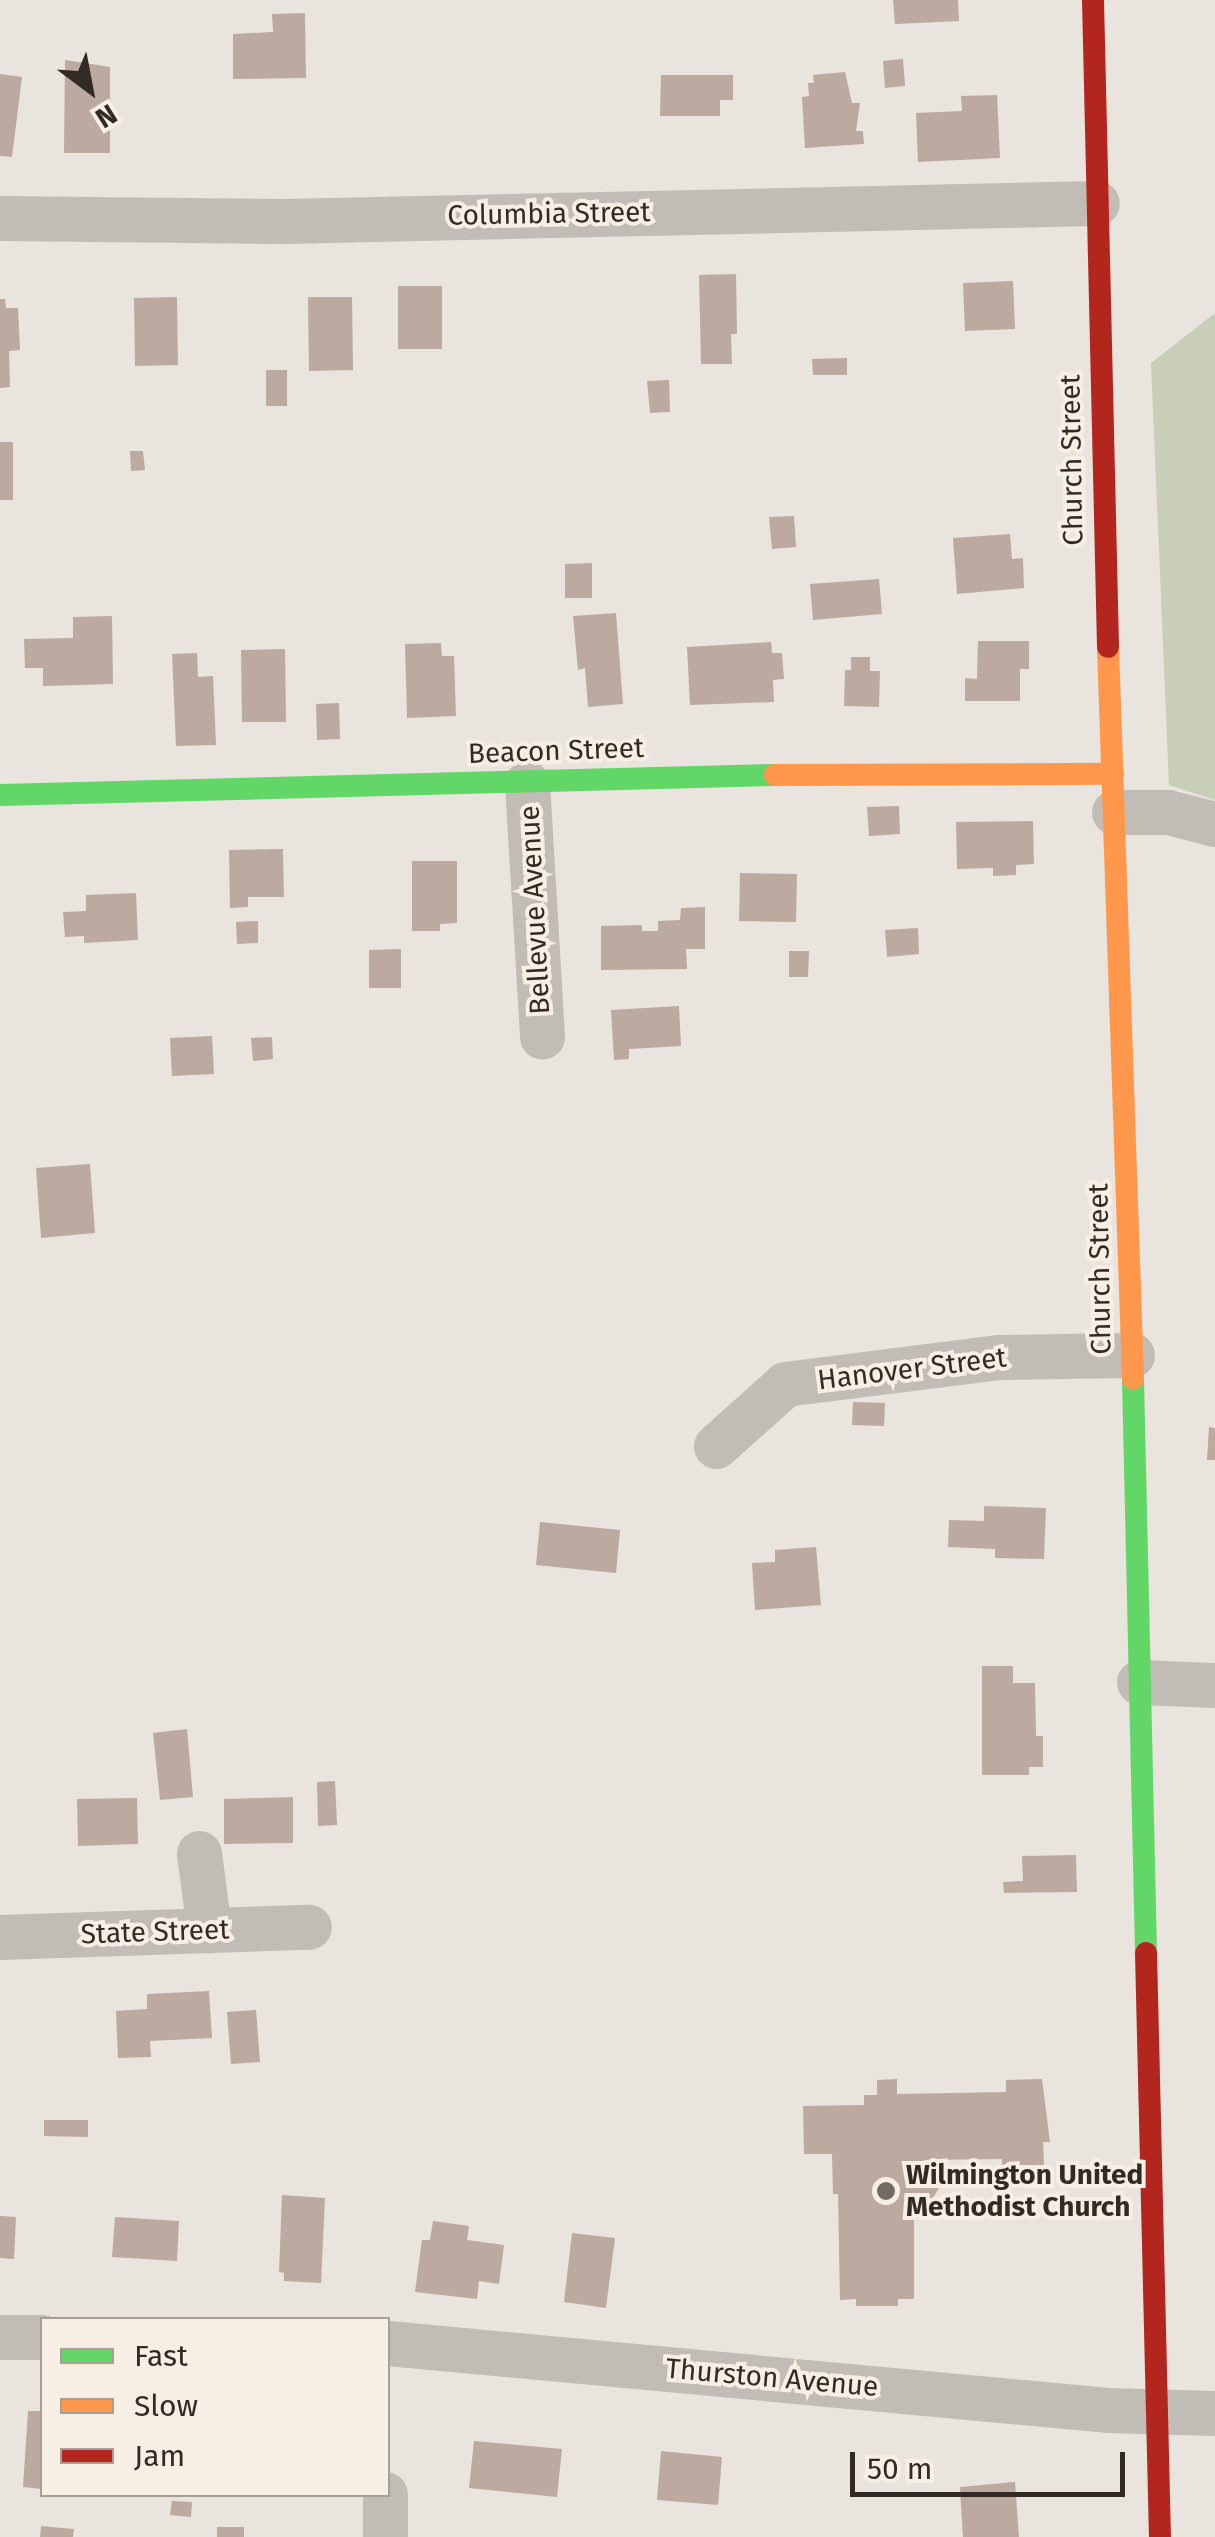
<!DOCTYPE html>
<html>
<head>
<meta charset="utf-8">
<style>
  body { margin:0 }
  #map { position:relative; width:1215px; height:2537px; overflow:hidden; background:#e9e4dd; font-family:"Fira Sans",sans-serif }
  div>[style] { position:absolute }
  .green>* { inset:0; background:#c9ceb8 }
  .building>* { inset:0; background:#bca99f }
  .street>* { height:45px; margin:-22.5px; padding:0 22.5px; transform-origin:22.5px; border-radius:22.5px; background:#c2bcb7 }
  .fast>* { height:22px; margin:-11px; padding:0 11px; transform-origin:11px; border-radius:11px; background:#63d668 }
  .slow>* { height:22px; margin:-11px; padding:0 11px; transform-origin:11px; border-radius:11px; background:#ff974d }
  .jam>* { height:22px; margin:-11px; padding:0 11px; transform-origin:11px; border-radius:11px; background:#b3261e }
  .dots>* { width:28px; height:28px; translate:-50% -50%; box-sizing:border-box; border:5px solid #f7efe3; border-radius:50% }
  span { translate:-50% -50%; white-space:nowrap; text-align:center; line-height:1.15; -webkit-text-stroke:8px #f7efe3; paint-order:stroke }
  .street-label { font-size:28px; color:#322a25 }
  .poi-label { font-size:28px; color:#322a25; font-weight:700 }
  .left { translate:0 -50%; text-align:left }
  .legend { position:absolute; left:40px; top:2317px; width:350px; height:180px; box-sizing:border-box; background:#f7efe3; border:2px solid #a8a097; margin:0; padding:12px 18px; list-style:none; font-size:30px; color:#322a25 }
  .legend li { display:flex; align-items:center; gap:20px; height:50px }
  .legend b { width:50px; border:2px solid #a8a097 }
  .north { position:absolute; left:40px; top:40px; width:100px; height:100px; -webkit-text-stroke:8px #f7efe3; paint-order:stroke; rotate:148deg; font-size:28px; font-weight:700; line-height:40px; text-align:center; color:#322a25 }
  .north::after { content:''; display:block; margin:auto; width:35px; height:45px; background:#322a25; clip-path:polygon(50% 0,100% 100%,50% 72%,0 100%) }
  .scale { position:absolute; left:850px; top:2452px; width:275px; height:45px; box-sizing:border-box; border:5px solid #322a25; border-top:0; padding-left:12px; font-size:30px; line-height:35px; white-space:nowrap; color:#322a25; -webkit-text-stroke:8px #f7efe3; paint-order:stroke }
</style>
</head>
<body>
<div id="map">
  <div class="green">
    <div style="clip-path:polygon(1215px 313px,1215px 800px,1169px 785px,1151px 363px)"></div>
  </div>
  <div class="building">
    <div style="clip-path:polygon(893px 0,958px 0,959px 21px,895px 24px)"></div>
    <div style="clip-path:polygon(305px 13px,306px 78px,233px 79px,233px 34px,273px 32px,272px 14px)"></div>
    <div style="clip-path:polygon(903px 59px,905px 86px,885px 88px,883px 61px)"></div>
    <div style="clip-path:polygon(65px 60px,110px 67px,110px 153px,64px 153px)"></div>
    <div style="clip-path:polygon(845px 72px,852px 103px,860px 103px,856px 131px,863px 131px,864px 144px,805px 148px,802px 97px,809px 96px,808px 83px,814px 83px,813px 75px)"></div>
    <div style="clip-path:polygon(0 74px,22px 77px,12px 157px,0 156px)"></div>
    <div style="clip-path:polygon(661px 75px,733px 75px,733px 100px,720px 100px,720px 116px,660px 116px)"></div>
    <div style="clip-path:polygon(997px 95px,1000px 158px,918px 162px,916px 113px,962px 111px,961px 96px)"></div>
    <div style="clip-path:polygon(736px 274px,737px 334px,731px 334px,732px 364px,701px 364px,699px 275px)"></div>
    <div style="clip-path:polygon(1013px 281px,1015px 329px,965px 331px,963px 283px)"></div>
    <div style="clip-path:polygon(398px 286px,442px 286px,442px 349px,398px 349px)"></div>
    <div style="clip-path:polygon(177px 297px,178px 365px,135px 366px,134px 298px)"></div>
    <div style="clip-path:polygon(308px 297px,352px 297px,353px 370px,309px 371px)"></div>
    <div style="clip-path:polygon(0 299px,5px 299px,6px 308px,18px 308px,20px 350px,9px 351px,10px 387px,0 388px)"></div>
    <div style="clip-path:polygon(847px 358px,847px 375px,813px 375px,812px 359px)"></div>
    <div style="clip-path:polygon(266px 370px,287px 370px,287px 406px,266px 406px)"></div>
    <div style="clip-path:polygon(669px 380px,670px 412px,650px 413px,647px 381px)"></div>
    <div style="clip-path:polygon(0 442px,13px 442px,13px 500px,0 500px)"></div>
    <div style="clip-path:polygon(130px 451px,143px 451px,145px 470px,131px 471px)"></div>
    <div style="clip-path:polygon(794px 516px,796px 547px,772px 549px,769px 517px)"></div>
    <div style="clip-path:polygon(1010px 534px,1012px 559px,1023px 558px,1024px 588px,957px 594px,953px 538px)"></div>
    <div style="clip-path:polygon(592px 563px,592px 598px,565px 598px,565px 564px)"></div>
    <div style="clip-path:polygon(879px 579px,882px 614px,813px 620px,810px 584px)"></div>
    <div style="clip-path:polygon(616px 613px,623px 704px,588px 707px,585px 668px,578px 670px,573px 616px)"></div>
    <div style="clip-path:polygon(112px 616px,113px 684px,43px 686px,43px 668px,25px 668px,24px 639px,73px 638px,73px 617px)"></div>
    <div style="clip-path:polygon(978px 641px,1029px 641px,1029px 669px,1020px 669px,1020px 701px,965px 701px,965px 678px,977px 679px)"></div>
    <div style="clip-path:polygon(771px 642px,772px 653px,782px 653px,784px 679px,773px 680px,774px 702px,690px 705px,687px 647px)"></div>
    <div style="clip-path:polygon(441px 643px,442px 656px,454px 656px,456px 716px,407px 718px,405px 644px)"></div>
    <div style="clip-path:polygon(285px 649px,286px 722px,242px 722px,241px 650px)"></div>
    <div style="clip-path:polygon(197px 653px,198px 677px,213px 676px,216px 745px,176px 746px,172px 654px)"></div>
    <div style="clip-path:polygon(851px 657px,870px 657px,870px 671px,880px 671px,879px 707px,844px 706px,845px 670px,851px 670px)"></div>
    <div style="clip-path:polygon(339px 703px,340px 739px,317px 740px,316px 704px)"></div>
    <div style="clip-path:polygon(899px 806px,900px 834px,869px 836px,867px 807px)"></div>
    <div style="clip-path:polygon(1033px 821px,1034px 864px,1016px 865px,1016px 875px,993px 876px,993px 868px,957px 869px,956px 822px)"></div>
    <div style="clip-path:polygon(283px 849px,284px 897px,248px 897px,248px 907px,230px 908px,229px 850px)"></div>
    <div style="clip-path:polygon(412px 861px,457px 861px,457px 923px,440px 924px,440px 931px,412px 931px)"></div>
    <div style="clip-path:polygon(740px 873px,797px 874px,796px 922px,739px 921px)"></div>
    <div style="clip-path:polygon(136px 893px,138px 940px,84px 943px,84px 936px,65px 937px,63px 912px,86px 911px,86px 895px)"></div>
    <div style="clip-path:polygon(705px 907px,705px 949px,686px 949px,687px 969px,601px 970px,601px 926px,642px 925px,642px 931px,658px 931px,658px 921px,680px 920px,681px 908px)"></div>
    <div style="clip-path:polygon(258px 921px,258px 943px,237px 944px,236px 922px)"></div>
    <div style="clip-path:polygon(918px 928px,919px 954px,887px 957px,885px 930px)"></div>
    <div style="clip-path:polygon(401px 949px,401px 988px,369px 988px,369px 950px)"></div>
    <div style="clip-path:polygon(789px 951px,809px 951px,808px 977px,789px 977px)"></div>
    <div style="clip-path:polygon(679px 1006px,681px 1046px,629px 1049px,629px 1059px,614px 1060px,611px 1010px)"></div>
    <div style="clip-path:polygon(212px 1036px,214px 1074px,172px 1076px,170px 1038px)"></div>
    <div style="clip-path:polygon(272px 1037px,273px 1059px,253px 1061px,251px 1038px)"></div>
    <div style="clip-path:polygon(90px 1164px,95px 1233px,41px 1238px,36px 1168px)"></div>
    <div style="clip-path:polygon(853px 1402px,885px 1403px,884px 1426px,852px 1425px)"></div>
    <div style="clip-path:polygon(1209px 1427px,1215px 1428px,1215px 1460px,1207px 1460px)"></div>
    <div style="clip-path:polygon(984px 1506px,1046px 1508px,1044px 1559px,995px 1558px,995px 1549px,948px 1547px,949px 1520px,984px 1521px)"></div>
    <div style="clip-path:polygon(540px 1522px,620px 1530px,616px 1573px,536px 1565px)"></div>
    <div style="clip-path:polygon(816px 1547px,821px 1605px,755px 1610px,752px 1563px,775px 1562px,775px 1550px)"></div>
    <div style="clip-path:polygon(982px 1666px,1013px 1666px,1013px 1683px,1035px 1683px,1036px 1736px,1043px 1736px,1043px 1767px,1029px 1767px,1029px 1775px,982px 1775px)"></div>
    <div style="clip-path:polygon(187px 1729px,193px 1797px,160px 1800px,153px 1733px)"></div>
    <div style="clip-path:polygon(335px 1781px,337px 1825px,318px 1826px,317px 1782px)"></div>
    <div style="clip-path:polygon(293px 1797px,293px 1843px,224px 1844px,224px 1799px)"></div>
    <div style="clip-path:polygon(137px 1798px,138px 1844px,78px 1846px,77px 1799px)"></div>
    <div style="clip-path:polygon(1076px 1855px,1077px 1892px,1004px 1893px,1003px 1882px,1023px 1881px,1022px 1856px)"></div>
    <div style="clip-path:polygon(209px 1991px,212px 2038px,150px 2041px,151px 2057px,118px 2058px,116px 2011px,147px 2009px,147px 1994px)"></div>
    <div style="clip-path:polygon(256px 2010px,260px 2062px,231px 2064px,227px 2012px)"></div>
    <div style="clip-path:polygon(897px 2079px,897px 2094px,1006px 2092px,1006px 2080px,1042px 2079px,1050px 2142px,1043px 2142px,1044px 2165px,1002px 2166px,1002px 2159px,924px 2160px,923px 2168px,935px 2175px,939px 2188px,931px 2201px,914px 2203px,914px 2299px,898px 2299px,898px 2306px,856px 2306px,856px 2299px,840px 2300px,838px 2194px,833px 2194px,832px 2154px,804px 2154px,803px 2106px,864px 2105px,864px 2095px,877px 2095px,877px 2080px)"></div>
    <div style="clip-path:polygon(44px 2120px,88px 2120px,88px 2137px,44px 2136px)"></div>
    <div style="clip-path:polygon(282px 2195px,325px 2198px,321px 2283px,284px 2281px,284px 2273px,279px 2272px)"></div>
    <div style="clip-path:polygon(0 2216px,16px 2217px,14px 2259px,0 2258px)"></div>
    <div style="clip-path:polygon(115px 2217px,179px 2221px,177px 2261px,112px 2257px)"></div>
    <div style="clip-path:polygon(433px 2221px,469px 2226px,467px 2240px,504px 2245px,499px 2284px,479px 2281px,477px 2299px,415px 2292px,422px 2240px,430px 2240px)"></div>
    <div style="clip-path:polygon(572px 2233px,615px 2238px,606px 2308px,564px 2302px)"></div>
    <div style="clip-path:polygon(28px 2411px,42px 2411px,42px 2489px,23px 2487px)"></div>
    <div style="clip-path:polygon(474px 2441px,562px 2449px,557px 2497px,469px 2488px)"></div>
    <div style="clip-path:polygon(661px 2451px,722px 2457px,718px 2505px,657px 2500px)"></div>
    <div style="clip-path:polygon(1015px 2482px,1019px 2537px,963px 2537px,960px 2487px)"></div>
    <div style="clip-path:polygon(172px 2501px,192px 2502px,191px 2517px,170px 2515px)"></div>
    <div style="clip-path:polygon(41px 2526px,74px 2529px,73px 2537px,40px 2537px)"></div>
    <div style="clip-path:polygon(217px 2527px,244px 2527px,244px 2537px,217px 2537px)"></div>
  </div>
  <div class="street">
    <div style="left:0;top:218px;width:285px;rotate:0.6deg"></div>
    <div style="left:285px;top:221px;width:812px;rotate:-1.27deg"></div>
    <div style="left:527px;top:783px;width:254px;rotate:86.6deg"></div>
    <div style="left:1114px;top:812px;width:54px"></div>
    <div style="left:1168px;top:812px;width:49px;rotate:14.3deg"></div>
    <div style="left:716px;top:1446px;width:93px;rotate:-41.9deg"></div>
    <div style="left:785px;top:1384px;width:216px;rotate:-7.2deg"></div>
    <div style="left:999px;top:1357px;width:133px;rotate:-0.9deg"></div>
    <div style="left:1139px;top:1682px;width:76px;rotate:2.3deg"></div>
    <div style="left:199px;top:1853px;width:78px;rotate:82.6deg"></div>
    <div style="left:0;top:1937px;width:309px;rotate:-1.9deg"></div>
    <div style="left:0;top:2337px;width:42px"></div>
    <div style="left:388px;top:2343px;width:722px;rotate:5.32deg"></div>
    <div style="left:1107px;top:2410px;width:108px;rotate:1.6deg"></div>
    <div style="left:385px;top:2494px;width:43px;rotate:90deg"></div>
  </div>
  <div class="fast">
    <div style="left:0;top:795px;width:775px;rotate:-1.48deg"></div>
    <div style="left:1133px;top:1379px;width:574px;rotate:88.7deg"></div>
  </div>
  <div class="slow">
    <div style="left:1108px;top:647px;width:732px;rotate:88.04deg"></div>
    <div style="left:775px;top:775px;width:338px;rotate:-0.2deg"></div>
  </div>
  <div class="jam">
    <div style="left:1093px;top:0;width:647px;rotate:88.67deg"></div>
    <div style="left:1146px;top:1953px;width:584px;rotate:88.63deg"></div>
  </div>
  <div class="dots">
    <div style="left:886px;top:2191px;background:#726b65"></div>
  </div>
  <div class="street-label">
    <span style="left:549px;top:214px;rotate:-1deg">Columbia Street</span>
    <span style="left:1072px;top:460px;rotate:-91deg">Church Street</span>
    <span style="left:556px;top:751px;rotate:-2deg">Beacon Street</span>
    <span style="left:535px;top:910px;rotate:-93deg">Bellevue Avenue</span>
    <span style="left:1100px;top:1269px;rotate:-91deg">Church Street</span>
    <span style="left:912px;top:1369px;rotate:-7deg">Hanover Street</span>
    <span style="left:155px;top:1932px;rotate:-2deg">State Street</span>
    <span style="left:772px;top:2378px;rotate:5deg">Thurston Avenue</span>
  </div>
  <div class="poi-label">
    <span class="left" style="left:906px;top:2191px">Wilmington United<br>Methodist Church</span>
  </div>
  <ul class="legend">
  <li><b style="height:12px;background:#63d668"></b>Fast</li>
  <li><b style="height:12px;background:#ff974d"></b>Slow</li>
  <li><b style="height:12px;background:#b3261e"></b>Jam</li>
  </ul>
  <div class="north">N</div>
  <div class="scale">50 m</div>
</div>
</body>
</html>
